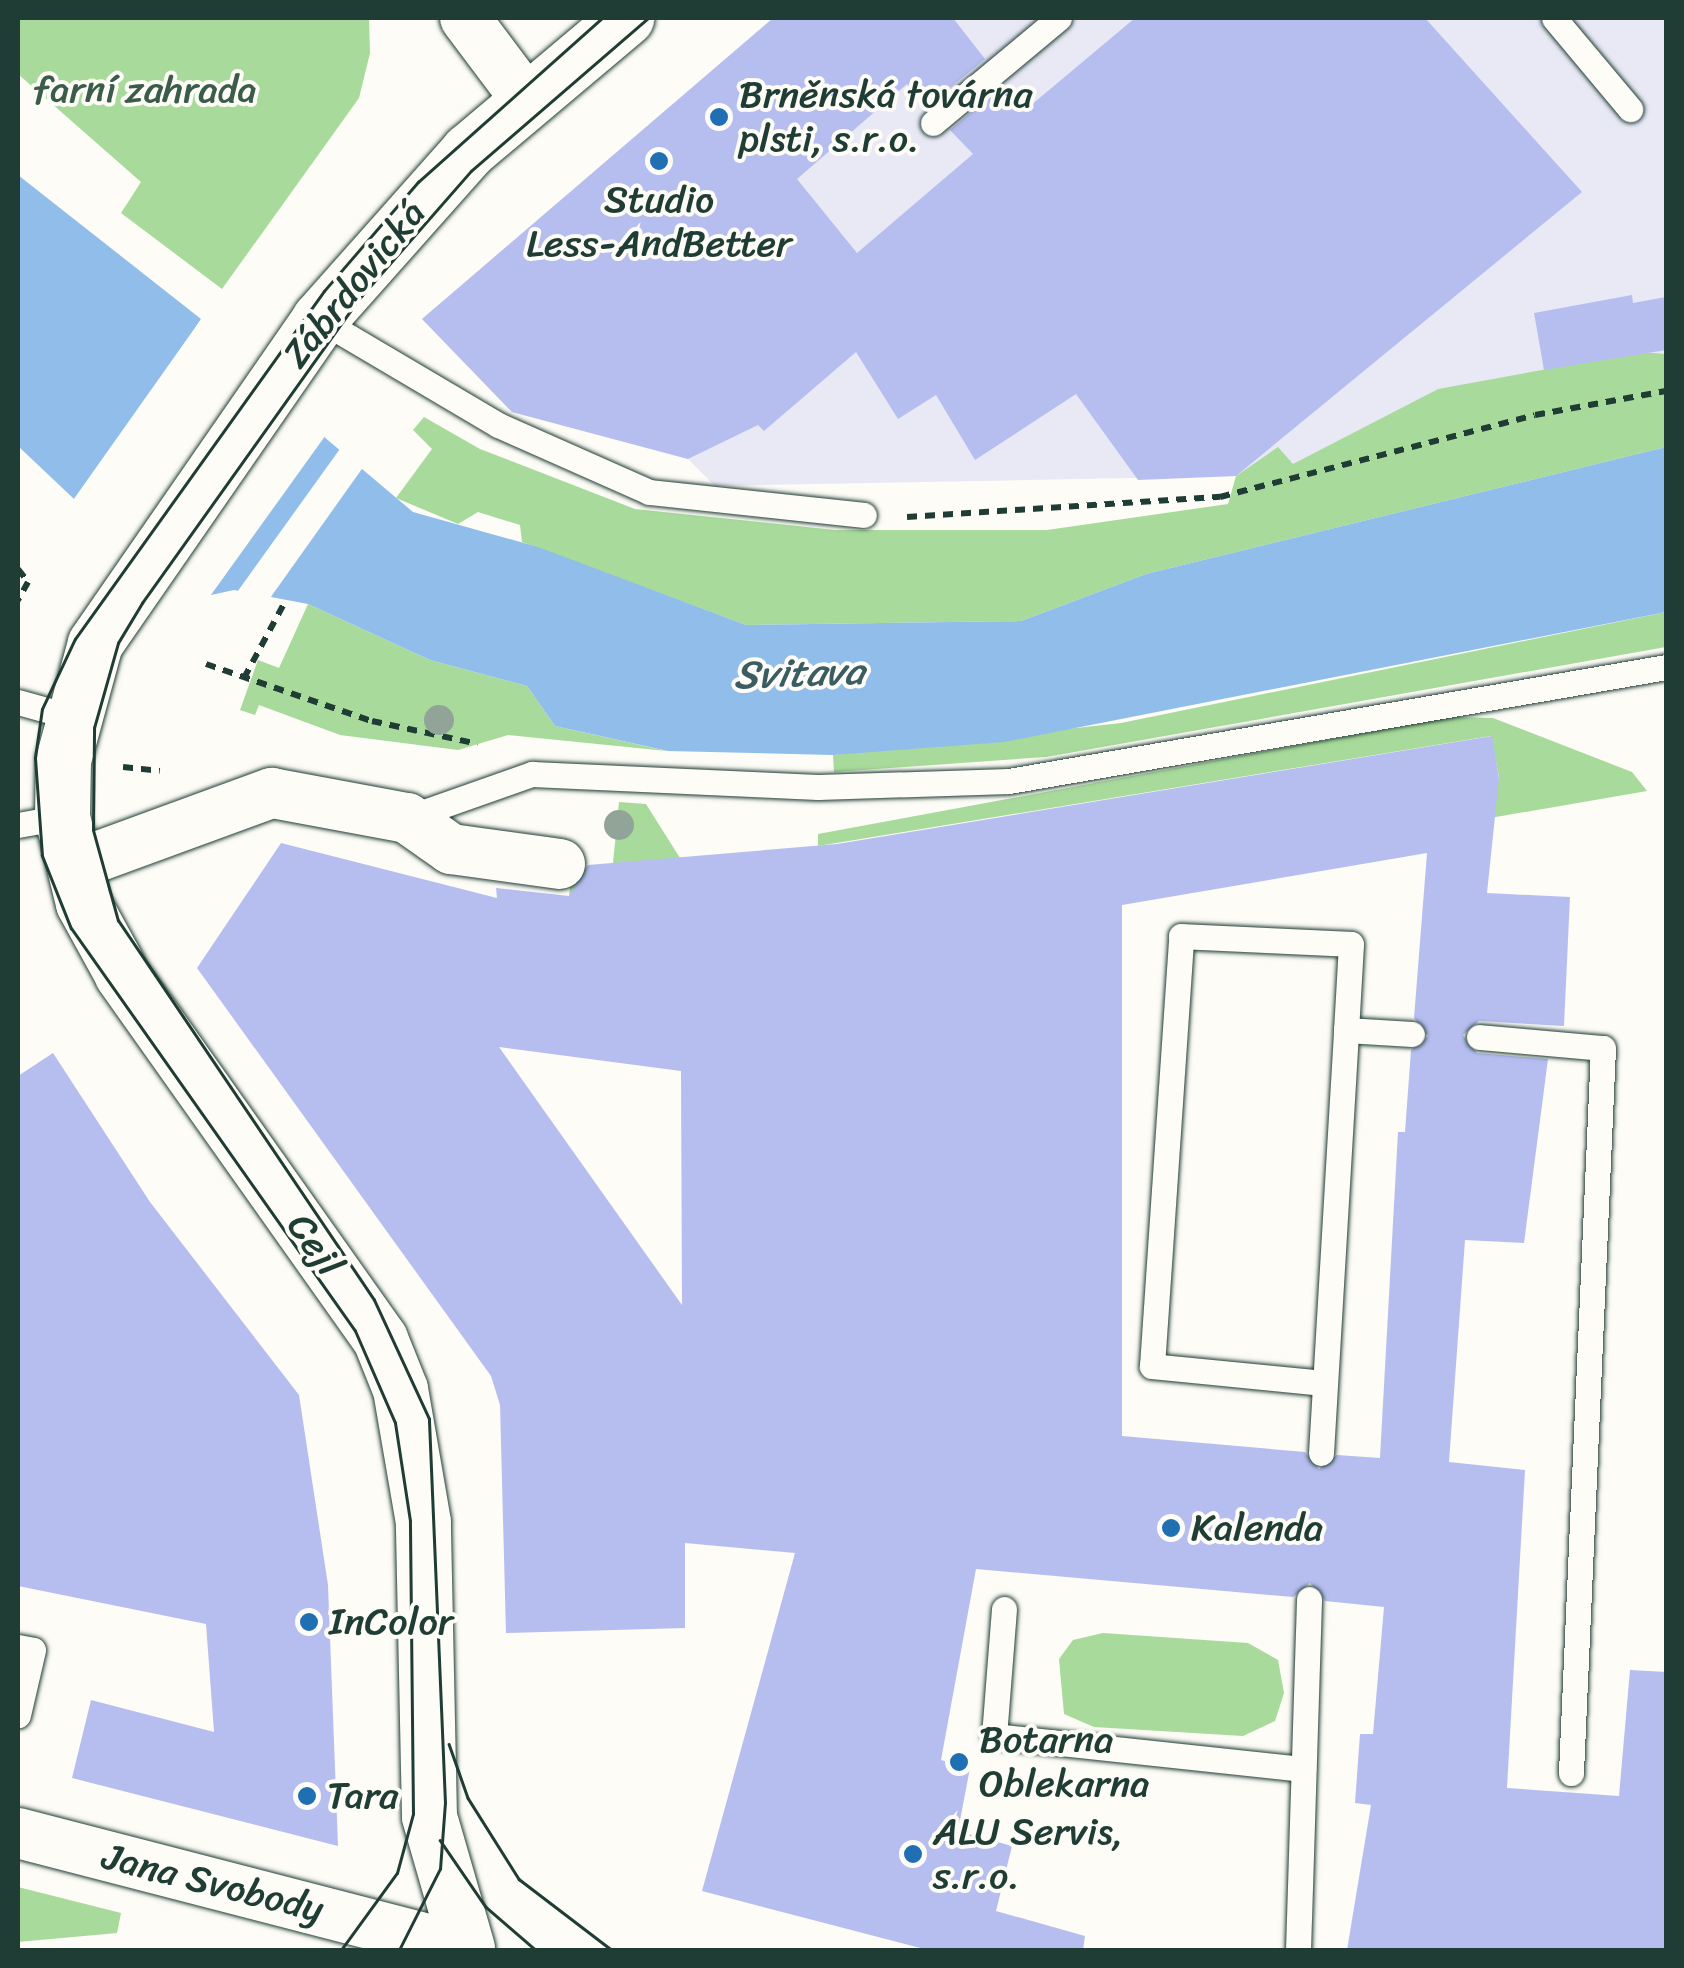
<!DOCTYPE html>
<html>
<head>
<meta charset="utf-8">
<style>
  body { margin:0 }
  #map { position:relative; width:1684px; height:1968px; overflow:hidden; background:#fdfcf7; font-family:Sriracha,sans-serif }
  div>[style] { position:absolute }
  .built>* { inset:0; background:#e8e9f5 }
  .green>* { inset:0; background:#a8da9b }
  .water>* { inset:0; background:#90bdea }
  .pier>* { inset:0; background:#fdfcf7 }
  .building>* { inset:0; background:#b6bef0 }
  .path>* { height:6px; margin-top:-3px; transform-origin:0; background:repeating-linear-gradient(90deg,#1f3d34 0 10px,transparent 0 18px) }
  .roads { filter:drop-shadow(0 0 2px #1f3d34) drop-shadow(0 0 2px #1f3d34) }
  .service>* { height:25px; margin:-12.5px; padding:0 12.5px; transform-origin:12.5px; border-radius:12.5px; background:#fdfcf7 }
  .minor>* { height:50px; margin:-25px; padding:0 25px; transform-origin:25px; border-radius:25px; background:#fdfcf7 }
  .tertiary>* { height:55px; margin:-27.5px; padding:0 27.5px; transform-origin:27.5px; border-radius:27.5px; background:#fdfcf7 }
  .tram>* { height:2.5px; margin:-1.25px; padding:0 1.25px; transform-origin:1.25px; border-radius:1.25px; background:#1f3d34 }
  .trees>* { width:30px; height:30px; margin:-15px; border-radius:50%; background:#92a497 }
  .dots>* { width:28px; height:28px; translate:-50% -50%; box-sizing:border-box; border:5px solid #fdfcf7; border-radius:50% }
  span { translate:-50% -50%; white-space:nowrap; text-align:center; line-height:1.15; -webkit-text-stroke:8px #fdfcf7; paint-order:stroke }
  .park-label { font-size:38px; color:#3a5c49 }
  .poi-label { font-size:38px; color:#1f3d34 }
  .left { translate:0 -50%; text-align:left }
  .street-label { font-size:38px; color:#1f3d34 }
  .water-label { font-size:40px; color:#3b5d62; font-style:italic }
  .frame { position:absolute; inset:0; border:20px solid #1f3d34; pointer-events:none }
</style>
</head>
<body>
<div id="map">
  <div class="built">
    <div style="clip-path:polygon(774px 18px,1666px 18px,1666px 354px,1438px 389px,1293px 465px,1278px 448px,1236px 476px,715px 486px,688px 459px,512px 412px,422px 319px)"></div>
  </div>
  <div class="green">
    <div style="clip-path:polygon(18px 18px,369px 18px,370px 53px,359px 98px,222px 289px,121px 213px,141px 182px,18px 74px)"></div>
    <div style="clip-path:polygon(1641px 352px,1666px 354px,1666px 447px,1146px 574px,1021px 621px,746px 625px,522px 542px,520px 525px,478px 512px,458px 524px,396px 498px,432px 449px,413px 430px,424px 417px,480px 449px,635px 509px,835px 530px,1047px 530px,1228px 504px,1236px 476px,1278px 447px,1293px 464px,1438px 389px)"></div>
    <div style="clip-path:polygon(308px 604px,430px 660px,527px 686px,555px 726px,667px 751px,508px 735px,458px 750px,340px 735px,259px 705px,255px 715px,240px 710px,258px 660px,279px 668px)"></div>
    <div style="clip-path:polygon(1666px 612px,1666px 647px,1046px 757px,834px 772px,833px 755px,1121px 723px)"></div>
    <div style="clip-path:polygon(1451px 717px,1493px 718px,1632px 772px,1647px 791px,1490px 818px,1499px 777px,1491px 736px,818px 846px,818px 834px)"></div>
    <div style="clip-path:polygon(619px 802px,646px 804px,680px 858px,569px 896px,572px 869px,612px 873px)"></div>
    <div style="clip-path:polygon(1103px 1633px,1248px 1643px,1278px 1660px,1284px 1693px,1275px 1721px,1243px 1736px,1094px 1727px,1064px 1714px,1059px 1659px,1073px 1640px)"></div>
    <div style="clip-path:polygon(18px 1887px,121px 1913px,117px 1933px,18px 1942px)"></div>
  </div>
  <div class="water">
    <div style="clip-path:polygon(18px 175px,201px 319px,195px 328px,413px 512px,538px 547px,746px 625px,1021px 621px,1146px 574px,1666px 447px,1666px 612px,1004px 742px,833px 755px,668px 751px,555px 726px,527px 686px,430px 660px,308px 604px,234px 590px,211px 595px,74px 499px,18px 446px)"></div>
  </div>
  <div class="pier">
    <div style="clip-path:polygon(204px 315px,202px 327px,328px 432px,208px 599px,71px 503px)"></div>
    <div style="clip-path:polygon(342px 446px,364px 466px,268px 601px,235px 595px)"></div>
  </div>
  <div class="building">
    <div style="clip-path:polygon(773px 18px,953px 18px,985px 59px,928px 106px,907px 84px,797px 179px,857px 253px,973px 154px,950px 130px,1004px 85px,1024px 111px,1135px 18px,1425px 18px,1582px 192px,1236px 476px,1138px 480px,1076px 394px,975px 460px,936px 395px,898px 419px,856px 352px,764px 431px,758px 425px,688px 459px,512px 412px,422px 319px)"></div>
    <div style="clip-path:polygon(1632px 295px,1633px 303px,1666px 297px,1666px 350px,1544px 370px,1534px 313px)"></div>
    <div style="clip-path:polygon(evenodd,1492px 736px,1499px 778px,1487px 893px,1570px 897px,1564px 1026px,1479px 1021px,1463px 1035px,1477px 1053px,1548px 1059px,1524px 1243px,1465px 1240px,1449px 1462px,1525px 1470px,1507px 1788px,1619px 1796px,1630px 1670px,1666px 1672px,1666px 1950px,1347px 1950px,1371px 1805px,1355px 1803px,1360px 1734px,1373px 1734px,1384px 1607px,1325px 1601px,1310px 1583px,1293px 1597px,976px 1569px,941px 1760px,970px 1768px,958px 1831px,1012px 1846px,996px 1911px,1085px 1936px,1083px 1950px,928px 1950px,702px 1891px,795px 1553px,685px 1543px,685px 1628px,506px 1633px,500px 1405px,491px 1376px,197px 968px,281px 843px,497px 898px,496px 888px,569px 896px,588px 865px,837px 844px,1492px 736px,1427px 853px,1414px 1018px,1428px 1036px,1411px 1050px,1405px 1132px,1398px 1132px,1380px 1458px,1337px 1455px,1319px 1469px,1305px 1452px,1122px 1436px,1122px 905px,1427px 853px,1492px 736px,499px 1047px,681px 1071px,682px 1305px,499px 1047px)"></div>
    <div style="clip-path:polygon(53px 1053px,150px 1202px,299px 1395px,328px 1585px,338px 1846px,72px 1778px,91px 1700px,214px 1732px,206px 1624px,18px 1586px,18px 1076px)"></div>
  </div>
  <div class="path">
    <div style="left:907px;top:517px;width:314px;rotate:-3.7deg"></div>
    <div style="left:1220px;top:497px;width:325px;rotate:-14.6deg"></div>
    <div style="left:1535px;top:415px;width:133px;rotate:-10.4deg"></div>
    <div style="left:18px;top:569px;width:16px;rotate:52deg"></div>
    <div style="left:28px;top:582px;width:21px;rotate:119deg"></div>
    <div style="left:206px;top:664px;width:176px;rotate:19deg"></div>
    <div style="left:372px;top:721px;width:108px;rotate:12.2deg"></div>
    <div style="left:244px;top:678px;width:86px;rotate:-61.7deg"></div>
    <div style="left:123px;top:767px;width:37px;rotate:6deg"></div>
  </div>
  <div class="roads">
    <div class="service">
      <div style="left:1554px;top:18px;width:119px;rotate:50.1deg"></div>
      <div style="left:933px;top:123px;width:164px;rotate:-39.8deg"></div>
      <div style="left:319px;top:319px;width:208px;rotate:30.6deg"></div>
      <div style="left:498px;top:425px;width:165px;rotate:23.9deg"></div>
      <div style="left:649px;top:492px;width:216px;rotate:6.1deg"></div>
      <div style="left:18px;top:702px;width:52px;rotate:15.6deg"></div>
      <div style="left:407px;top:818px;width:133px;rotate:-19.4deg"></div>
      <div style="left:532px;top:774px;width:286px;rotate:2.6deg"></div>
      <div style="left:818px;top:787px;width:191px;rotate:-1.8deg"></div>
      <div style="left:1009px;top:781px;width:667px;rotate:-9.84deg"></div>
      <div style="left:18px;top:825px;width:45px;rotate:-10.3deg"></div>
      <div style="left:1479px;top:1037px;width:124px;rotate:5.1deg"></div>
      <div style="left:1603px;top:1048px;width:726px;rotate:92.53deg"></div>
      <div style="left:1324px;top:1383px;width:173px;rotate:-174.4deg"></div>
      <div style="left:1152px;top:1366px;width:431px;rotate:-86.1deg"></div>
      <div style="left:1181px;top:936px;width:170px;rotate:2.7deg"></div>
      <div style="left:1351px;top:944px;width:86px;rotate:93.3deg"></div>
      <div style="left:1321px;top:1453px;width:424px;rotate:-86.6deg"></div>
      <div style="left:1346px;top:1030px;width:66px;rotate:3.5deg"></div>
      <div style="left:1004px;top:1609px;width:127px;rotate:94.5deg"></div>
      <div style="left:994px;top:1736px;width:311px;rotate:6.1deg"></div>
      <div style="left:18px;top:1647px;width:15px;rotate:11deg"></div>
      <div style="left:33px;top:1650px;width:67px;rotate:103deg"></div>
      <div style="left:1298px;top:1950px;width:351px;rotate:-88.2deg"></div>
    </div>
    <div class="minor">
      <div style="left:465px;top:18px;width:100px;rotate:53.1deg"></div>
      <div style="left:72px;top:866px;width:213px;rotate:-20.1deg"></div>
      <div style="left:272px;top:793px;width:137px;rotate:10.5deg"></div>
      <div style="left:407px;top:818px;width:54px;rotate:35.2deg"></div>
      <div style="left:451px;top:849px;width:110px;rotate:7.8deg"></div>
      <div style="left:18px;top:1833px;width:466px;rotate:14.5deg"></div>
    </div>
    <div class="tertiary">
      <div style="left:467px;top:1948px;width:137px;rotate:-106.1deg"></div>
      <div style="left:429px;top:1816px;width:294px;rotate:-91.2deg"></div>
      <div style="left:423px;top:1522px;width:135px;rotate:-99.8deg"></div>
      <div style="left:400px;top:1389px;width:54px;rotate:-111.8deg"></div>
      <div style="left:380px;top:1339px;width:447px;rotate:-125.3deg"></div>
      <div style="left:122px;top:974px;width:81px;rotate:-118.8deg"></div>
      <div style="left:83px;top:903px;width:89px;rotate:-103.7deg"></div>
      <div style="left:62px;top:817px;width:57px;rotate:-89deg"></div>
      <div style="left:63px;top:760px;width:121px;rotate:-74.7deg"></div>
      <div style="left:95px;top:643px;width:394px;rotate:-55.3deg"></div>
      <div style="left:319px;top:319px;width:225px;rotate:-48.4deg"></div>
      <div style="left:468px;top:151px;width:207px;rotate:-40.1deg"></div>
    </div>
  </div>
  <div class="tram">
    <div style="left:449px;top:1744px;width:57px;rotate:70.6deg"></div>
    <div style="left:468px;top:1798px;width:96px;rotate:57.8deg"></div>
    <div style="left:519px;top:1879px;width:117px;rotate:37.4deg"></div>
    <div style="left:440px;top:1840px;width:81px;rotate:55.5deg"></div>
    <div style="left:486px;top:1907px;width:66px;rotate:40.7deg"></div>
    <div style="left:341px;top:1950px;width:95px;rotate:-54deg"></div>
    <div style="left:397px;top:1873px;width:61px;rotate:-74.8deg"></div>
    <div style="left:413px;top:1814px;width:293px;rotate:-90.6deg"></div>
    <div style="left:410px;top:1521px;width:99px;rotate:-98.7deg"></div>
    <div style="left:395px;top:1423px;width:100px;rotate:-113.5deg"></div>
    <div style="left:355px;top:1331px;width:492px;rotate:-125.2deg"></div>
    <div style="left:71px;top:929px;width:79px;rotate:-111.7deg"></div>
    <div style="left:42px;top:856px;width:98px;rotate:-94.1deg"></div>
    <div style="left:35px;top:758px;width:49px;rotate:-81.9deg"></div>
    <div style="left:42px;top:709px;width:77px;rotate:-64.8deg"></div>
    <div style="left:75px;top:639px;width:428px;rotate:-54.4deg"></div>
    <div style="left:324px;top:291px;width:144px;rotate:-49.2deg"></div>
    <div style="left:418px;top:182px;width:246px;rotate:-41.7deg"></div>
    <div style="left:399px;top:1950px;width:91px;rotate:-63.2deg"></div>
    <div style="left:440px;top:1869px;width:66px;rotate:-85.7deg"></div>
    <div style="left:445px;top:1803px;width:384px;rotate:-92.4deg"></div>
    <div style="left:429px;top:1419px;width:131px;rotate:-114.8deg"></div>
    <div style="left:374px;top:1300px;width:457px;rotate:-124deg"></div>
    <div style="left:118px;top:921px;width:94px;rotate:-105.4deg"></div>
    <div style="left:93px;top:830px;width:102px;rotate:-89.4deg"></div>
    <div style="left:94px;top:728px;width:88px;rotate:-74.2deg"></div>
    <div style="left:118px;top:643px;width:47px;rotate:-59deg"></div>
    <div style="left:142px;top:603px;width:372px;rotate:-54.5deg"></div>
    <div style="left:358px;top:300px;width:171px;rotate:-48.8deg"></div>
    <div style="left:471px;top:171px;width:234px;rotate:-40.8deg"></div>
  </div>
  <div class="trees">
    <div style="left:439px;top:720px"></div>
    <div style="left:619px;top:825px"></div>
  </div>
  <div class="dots">
    <div style="left:719px;top:117px;background:#1f6fb2"></div>
    <div style="left:659px;top:161px;background:#1f6fb2"></div>
    <div style="left:1171px;top:1528px;background:#1f6fb2"></div>
    <div style="left:309px;top:1622px;background:#1f6fb2"></div>
    <div style="left:959px;top:1762px;background:#1f6fb2"></div>
    <div style="left:307px;top:1796px;background:#1f6fb2"></div>
    <div style="left:913px;top:1854px;background:#1f6fb2"></div>
  </div>
  <div class="park-label">
    <span style="left:145px;top:90px">farní zahrada</span>
  </div>
  <div class="poi-label">
    <span class="left" style="left:739px;top:117px">Brněnská továrna<br>plsti, s.r.o.</span>
    <span style="left:659px;top:222px">Studio<br>Less-AndBetter</span>
    <span class="left" style="left:1191px;top:1528px">Kalenda</span>
    <span class="left" style="left:329px;top:1622px">InColor</span>
    <span class="left" style="left:979px;top:1762px">Botarna<br>Oblekarna</span>
    <span class="left" style="left:327px;top:1796px">Tara</span>
    <span class="left" style="left:933px;top:1854px">ALU Servis,<br>s.r.o.</span>
  </div>
  <div class="street-label">
    <span style="left:354px;top:284px;rotate:-51deg">Zábrdovická</span>
    <span style="left:315px;top:1245px;rotate:55deg">Cejl</span>
    <span style="left:213px;top:1883px;rotate:14deg">Jana Svobody</span>
  </div>
  <div class="water-label">
    <span style="left:799px;top:673px;rotate:-2deg">Svitava</span>
  </div>
  <div class="frame"></div>
</div>
</body>
</html>
